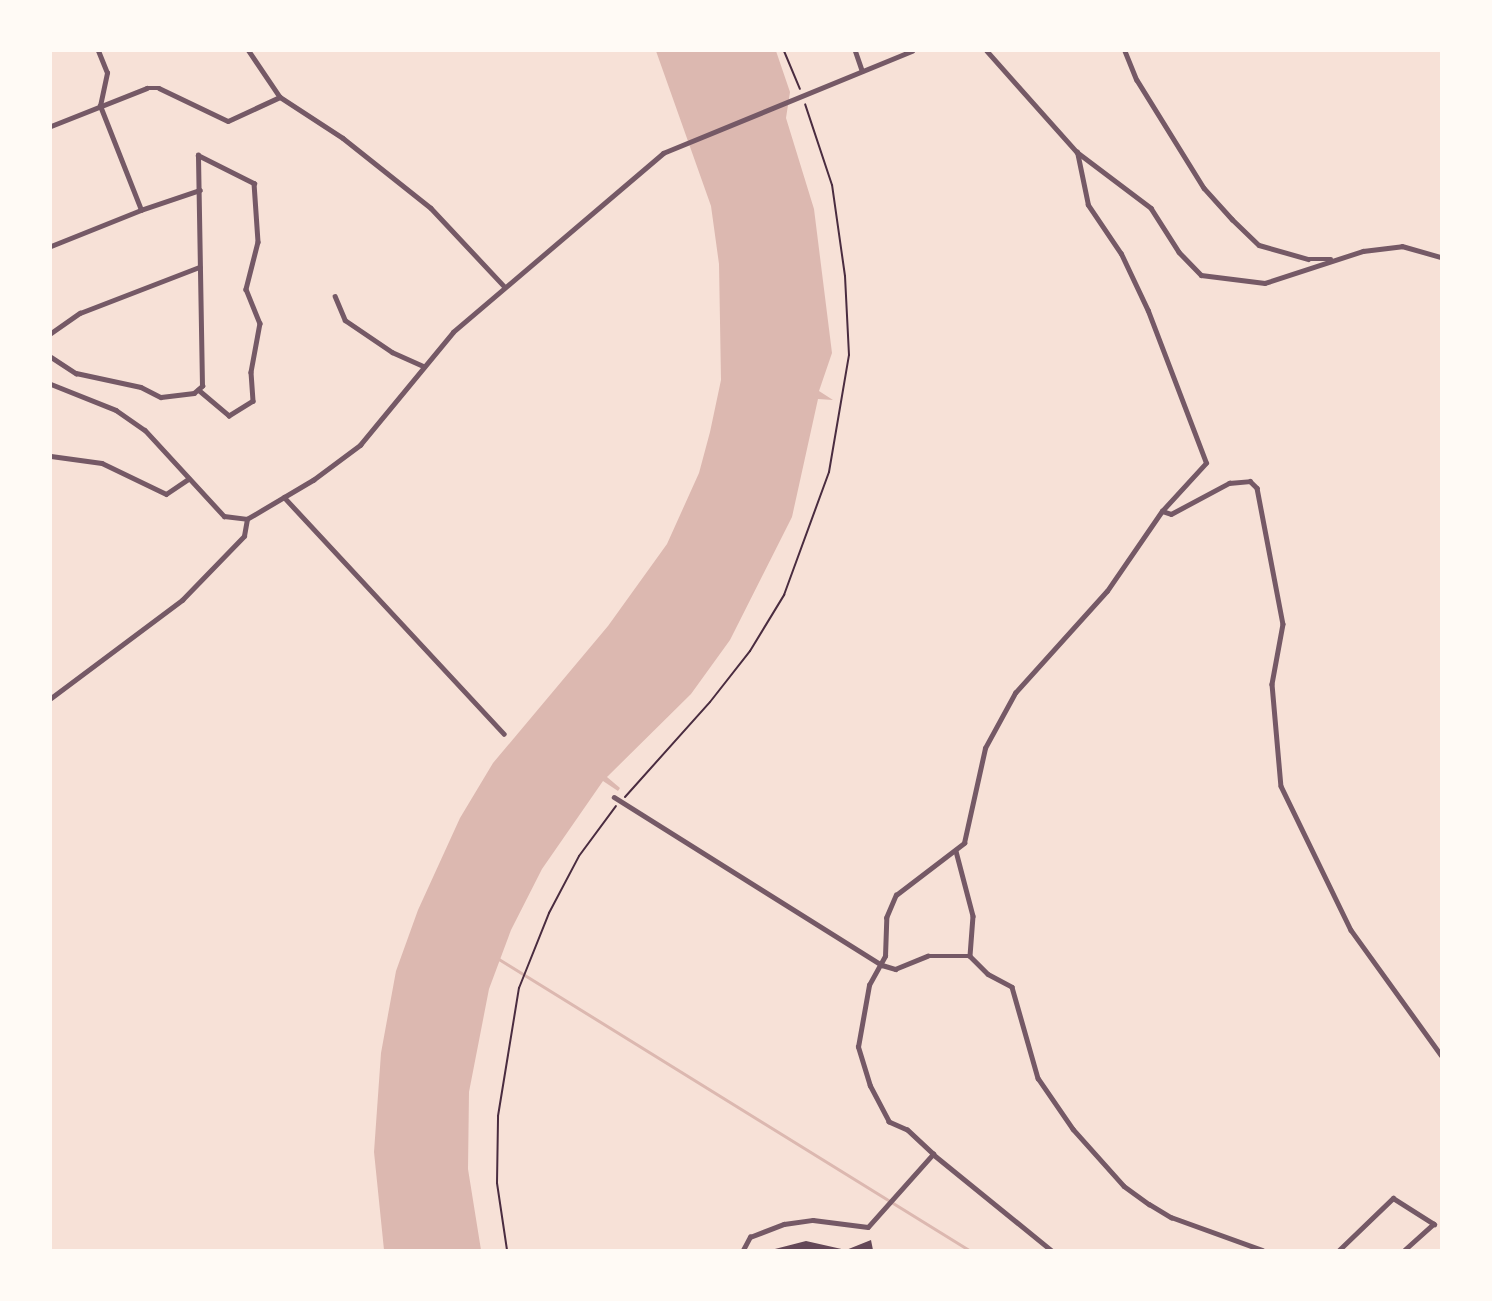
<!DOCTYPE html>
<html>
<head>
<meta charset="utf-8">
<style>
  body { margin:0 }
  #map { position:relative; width:1492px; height:1301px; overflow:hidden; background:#f7e1d7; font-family:Figtree,sans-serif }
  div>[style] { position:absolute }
  .water>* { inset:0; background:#dcb8b0 }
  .stream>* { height:2.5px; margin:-1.25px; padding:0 1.25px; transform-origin:1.25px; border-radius:1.25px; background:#dcb8b0 }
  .building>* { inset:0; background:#644757 }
  .path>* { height:2px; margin:-1px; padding:0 1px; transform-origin:1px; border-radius:1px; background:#4a2c40 }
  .minor>* { height:4.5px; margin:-2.25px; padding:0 2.25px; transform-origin:2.25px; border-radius:2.25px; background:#755966 }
  .tertiary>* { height:5px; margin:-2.5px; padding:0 2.5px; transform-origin:2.5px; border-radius:2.5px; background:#755966 }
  span { translate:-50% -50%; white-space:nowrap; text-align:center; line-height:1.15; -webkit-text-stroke:5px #fffaf5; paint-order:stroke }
  .frame { position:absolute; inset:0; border:52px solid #fffaf5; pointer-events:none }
</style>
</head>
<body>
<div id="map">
  <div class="water">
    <div style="clip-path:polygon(656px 51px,776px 51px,790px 92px,786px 118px,814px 209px,832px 353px,819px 391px,833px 400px,818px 399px,792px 517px,730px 640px,691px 694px,607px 777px,620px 788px,618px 791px,603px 781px,542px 869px,511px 930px,489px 989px,469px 1092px,468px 1169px,481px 1250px,384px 1250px,374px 1152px,381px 1053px,396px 971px,418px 910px,460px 818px,493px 763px,608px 626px,667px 544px,699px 473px,710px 432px,721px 380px,719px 264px,711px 206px)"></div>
  </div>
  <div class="stream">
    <div style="left:499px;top:959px;width:553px;rotate:31.76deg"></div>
  </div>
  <div class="building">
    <div style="clip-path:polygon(871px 1240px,873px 1250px,771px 1250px,806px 1241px,846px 1250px)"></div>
  </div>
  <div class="path">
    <div style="left:784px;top:51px;width:41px;rotate:67.2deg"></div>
    <div style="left:625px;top:797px;width:127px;rotate:-48.2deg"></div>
    <div style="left:710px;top:702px;width:65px;rotate:-51.9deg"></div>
    <div style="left:750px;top:651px;width:66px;rotate:-58.7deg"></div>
    <div style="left:784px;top:595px;width:131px;rotate:-69.9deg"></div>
    <div style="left:829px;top:472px;width:119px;rotate:-80.3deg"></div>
    <div style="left:849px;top:355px;width:79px;rotate:-92.9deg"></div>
    <div style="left:845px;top:276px;width:92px;rotate:-98.1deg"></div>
    <div style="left:832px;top:185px;width:85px;rotate:-108.4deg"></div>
    <div style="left:507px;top:1250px;width:68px;rotate:-98.5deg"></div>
    <div style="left:497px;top:1183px;width:67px;rotate:-89.1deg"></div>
    <div style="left:498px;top:1116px;width:130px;rotate:-80.7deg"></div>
    <div style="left:519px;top:988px;width:81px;rotate:-68.2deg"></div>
    <div style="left:549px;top:913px;width:64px;rotate:-62.2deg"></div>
    <div style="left:579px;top:856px;width:62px;rotate:-53.5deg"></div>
  </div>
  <div class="minor">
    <div style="left:249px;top:51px;width:55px;rotate:56deg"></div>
    <div style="left:280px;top:97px;width:75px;rotate:33.1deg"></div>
    <div style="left:343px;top:138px;width:112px;rotate:38.5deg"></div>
    <div style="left:431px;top:208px;width:108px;rotate:46.9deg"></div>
    <div style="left:987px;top:51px;width:135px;rotate:48.3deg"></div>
    <div style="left:1077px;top:152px;width:93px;rotate:37.1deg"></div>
    <div style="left:1151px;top:208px;width:52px;rotate:57.5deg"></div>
    <div style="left:1179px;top:252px;width:32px;rotate:46deg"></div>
    <div style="left:1201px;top:275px;width:64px;rotate:7.1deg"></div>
    <div style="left:1265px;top:283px;width:103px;rotate:-18.1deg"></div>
    <div style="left:1363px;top:251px;width:39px;rotate:-7deg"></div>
    <div style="left:1402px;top:246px;width:41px;rotate:15.8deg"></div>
    <div style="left:1125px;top:51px;width:31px;rotate:68deg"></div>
    <div style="left:1137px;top:80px;width:127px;rotate:58.2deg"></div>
    <div style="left:1204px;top:188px;width:42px;rotate:47.9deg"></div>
    <div style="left:1232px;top:219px;width:37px;rotate:44deg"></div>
    <div style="left:1259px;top:245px;width:51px;rotate:15.9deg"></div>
    <div style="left:1308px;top:259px;width:23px"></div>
    <div style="left:51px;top:126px;width:103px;rotate:-21.6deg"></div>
    <div style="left:147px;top:88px;width:12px"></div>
    <div style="left:159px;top:88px;width:76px;rotate:25.6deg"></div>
    <div style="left:228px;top:121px;width:57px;rotate:-24.8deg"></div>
    <div style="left:141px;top:210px;width:62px;rotate:-18.7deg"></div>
    <div style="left:51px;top:246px;width:97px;rotate:-21.8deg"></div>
    <div style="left:141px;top:210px;width:112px;rotate:-111.5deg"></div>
    <div style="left:100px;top:106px;width:34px;rotate:-78deg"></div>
    <div style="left:107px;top:73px;width:24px;rotate:-112deg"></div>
    <div style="left:335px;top:296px;width:26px;rotate:67deg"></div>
    <div style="left:345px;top:320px;width:57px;rotate:34.2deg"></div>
    <div style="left:392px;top:352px;width:35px;rotate:24deg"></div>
    <div style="left:51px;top:333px;width:35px;rotate:-35deg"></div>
    <div style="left:80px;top:313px;width:128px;rotate:-21.1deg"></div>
    <div style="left:51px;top:357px;width:30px;rotate:33deg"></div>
    <div style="left:76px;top:373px;width:66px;rotate:12.2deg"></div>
    <div style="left:141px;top:387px;width:22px;rotate:27deg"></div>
    <div style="left:161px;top:397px;width:33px;rotate:-7deg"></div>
    <div style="left:194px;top:393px;width:11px;rotate:-41deg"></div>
    <div style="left:202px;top:386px;width:231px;rotate:-91deg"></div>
    <div style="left:198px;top:155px;width:63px;rotate:26.6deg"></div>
    <div style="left:254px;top:183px;width:59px;rotate:86.1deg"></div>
    <div style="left:258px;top:242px;width:49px;rotate:104.3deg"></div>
    <div style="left:246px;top:289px;width:37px;rotate:68deg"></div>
    <div style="left:260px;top:323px;width:50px;rotate:100.4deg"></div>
    <div style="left:251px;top:372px;width:29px;rotate:86deg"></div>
    <div style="left:253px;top:401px;width:28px;rotate:148deg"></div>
    <div style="left:229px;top:416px;width:40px;rotate:-140deg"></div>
    <div style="left:51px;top:384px;width:70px;rotate:21.8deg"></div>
    <div style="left:116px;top:410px;width:35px;rotate:35deg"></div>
    <div style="left:145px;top:430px;width:117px;rotate:47.4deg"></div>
    <div style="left:224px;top:516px;width:23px;rotate:7deg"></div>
    <div style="left:247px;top:519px;width:77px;rotate:-30.6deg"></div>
    <div style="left:313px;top:480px;width:59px;rotate:-36.7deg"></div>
    <div style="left:360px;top:445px;width:146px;rotate:-50.5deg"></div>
    <div style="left:453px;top:332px;width:276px;rotate:-40.4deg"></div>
    <div style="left:663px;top:153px;width:269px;rotate:-22.3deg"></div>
    <div style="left:51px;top:456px;width:51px;rotate:7.8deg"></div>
    <div style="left:102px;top:463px;width:71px;rotate:25.8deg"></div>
    <div style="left:166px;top:494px;width:27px;rotate:-34deg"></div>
    <div style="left:284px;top:497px;width:323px;rotate:47.1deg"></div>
    <div style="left:1162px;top:511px;width:9px;rotate:18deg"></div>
    <div style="left:1171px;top:514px;width:66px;rotate:-28.1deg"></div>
    <div style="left:1229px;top:483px;width:21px;rotate:-5deg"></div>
    <div style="left:1250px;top:481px;width:10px;rotate:45deg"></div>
    <div style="left:1257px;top:488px;width:138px;rotate:79.2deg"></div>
    <div style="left:1283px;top:624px;width:61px;rotate:100.4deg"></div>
    <div style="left:1272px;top:684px;width:102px;rotate:85deg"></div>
    <div style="left:1281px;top:786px;width:160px;rotate:64.1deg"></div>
    <div style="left:1351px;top:930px;width:154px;rotate:54.2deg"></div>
    <div style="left:51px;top:698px;width:164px;rotate:-36.8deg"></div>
    <div style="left:182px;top:600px;width:89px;rotate:-45.9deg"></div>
    <div style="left:244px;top:536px;width:17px;rotate:-80deg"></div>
    <div style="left:614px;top:797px;width:316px;rotate:32.1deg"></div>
    <div style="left:882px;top:965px;width:14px;rotate:17deg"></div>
    <div style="left:895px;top:969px;width:35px;rotate:-22deg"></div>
    <div style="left:928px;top:956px;width:42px"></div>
    <div style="left:956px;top:851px;width:67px;rotate:75.3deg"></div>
    <div style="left:973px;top:916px;width:40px;rotate:94.3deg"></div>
    <div style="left:970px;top:956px;width:25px;rotate:45deg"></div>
    <div style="left:988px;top:974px;width:27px;rotate:28deg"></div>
    <div style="left:1012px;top:987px;width:95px;rotate:74.1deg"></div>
    <div style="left:1038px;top:1078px;width:62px;rotate:55.5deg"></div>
    <div style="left:1073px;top:1129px;width:76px;rotate:48.2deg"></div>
    <div style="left:1124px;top:1186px;width:31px;rotate:36deg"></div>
    <div style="left:1149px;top:1204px;width:26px;rotate:31deg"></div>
    <div style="left:1171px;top:1217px;width:97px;rotate:19.9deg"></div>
    <div style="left:933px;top:1154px;width:152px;rotate:39.1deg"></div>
    <div style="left:743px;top:1250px;width:15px;rotate:-62deg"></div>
    <div style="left:750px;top:1237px;width:36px;rotate:-21deg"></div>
    <div style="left:784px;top:1224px;width:29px;rotate:-8deg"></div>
    <div style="left:813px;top:1220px;width:55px;rotate:7.3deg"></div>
    <div style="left:868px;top:1227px;width:98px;rotate:-48.3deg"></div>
    <div style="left:933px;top:1154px;width:35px;rotate:-137deg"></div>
    <div style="left:907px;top:1130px;width:20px;rotate:-156deg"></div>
    <div style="left:889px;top:1122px;width:41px;rotate:-117.8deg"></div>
    <div style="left:870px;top:1086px;width:41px;rotate:-107.1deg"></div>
    <div style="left:858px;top:1047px;width:63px;rotate:-79.9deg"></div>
    <div style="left:869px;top:985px;width:33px;rotate:-61deg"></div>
    <div style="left:885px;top:956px;width:38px;rotate:-88deg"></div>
    <div style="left:886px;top:918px;width:25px;rotate:-67deg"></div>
    <div style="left:896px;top:895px;width:86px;rotate:-37.4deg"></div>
    <div style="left:964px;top:843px;width:97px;rotate:-77.5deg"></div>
    <div style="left:985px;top:748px;width:63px;rotate:-61.4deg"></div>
    <div style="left:1015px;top:693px;width:137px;rotate:-48deg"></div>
    <div style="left:1107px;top:591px;width:97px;rotate:-55.5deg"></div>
    <div style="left:1162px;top:511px;width:65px;rotate:-47.5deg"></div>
    <div style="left:1206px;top:463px;width:163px;rotate:-110.9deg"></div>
    <div style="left:1148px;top:311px;width:63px;rotate:-115.3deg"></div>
    <div style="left:1121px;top:254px;width:59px;rotate:-124deg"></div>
    <div style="left:1088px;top:205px;width:54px;rotate:-101.7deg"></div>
    <div style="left:1339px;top:1250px;width:75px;rotate:-43.9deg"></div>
    <div style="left:1393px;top:1198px;width:49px;rotate:32.4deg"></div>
    <div style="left:1434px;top:1224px;width:39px;rotate:138deg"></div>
  </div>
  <div class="tertiary">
    <div style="left:855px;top:51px;width:21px;rotate:71deg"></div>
  </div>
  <div class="frame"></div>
</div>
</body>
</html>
